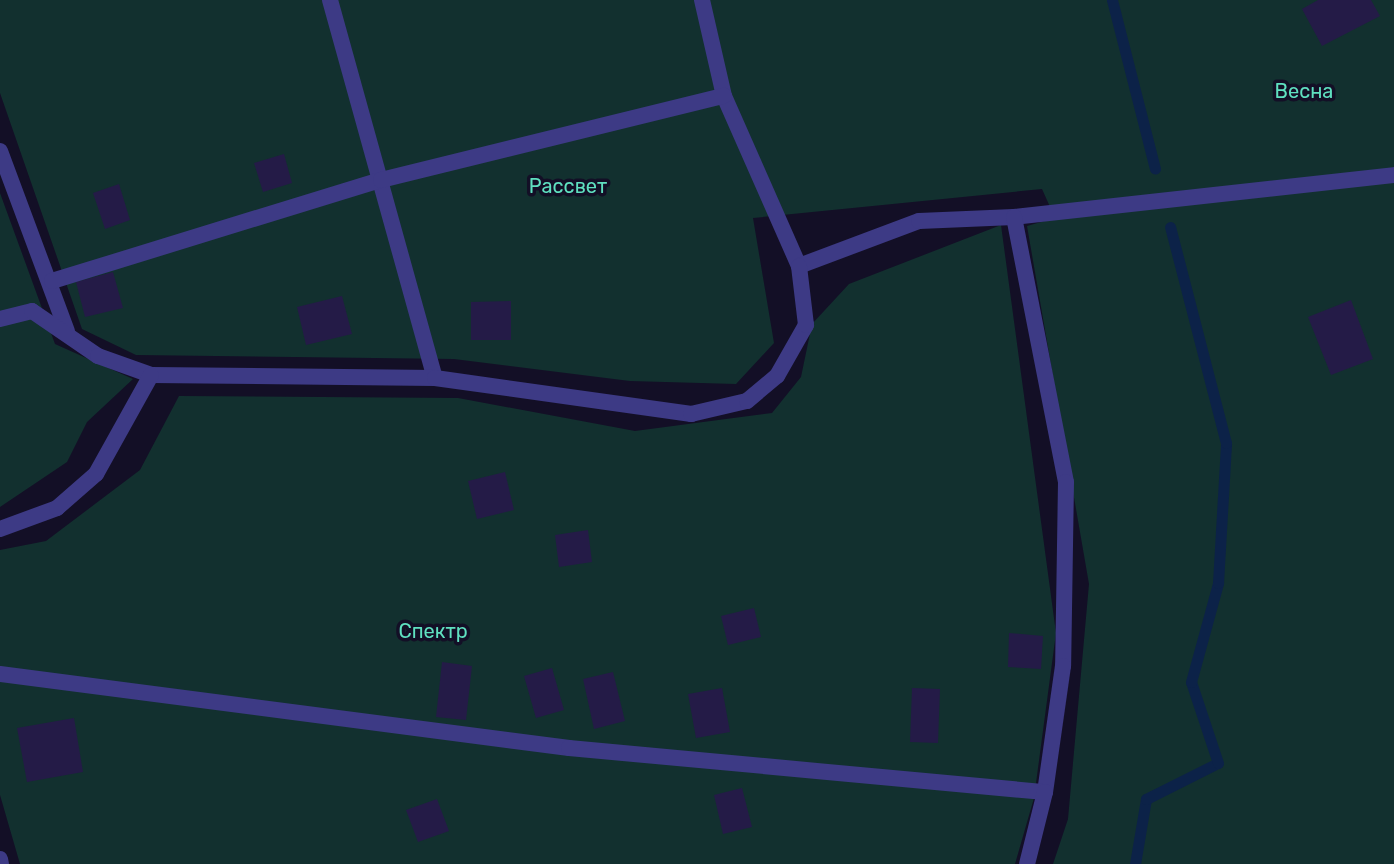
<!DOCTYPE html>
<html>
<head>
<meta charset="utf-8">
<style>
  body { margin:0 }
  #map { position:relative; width:1394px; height:864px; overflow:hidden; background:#130f26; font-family:Rubik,sans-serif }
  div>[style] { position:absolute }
  .green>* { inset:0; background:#12302f }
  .stream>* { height:11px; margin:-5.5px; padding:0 5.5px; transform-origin:5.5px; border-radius:5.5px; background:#0c2248 }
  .building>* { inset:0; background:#241b47 }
  .lane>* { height:16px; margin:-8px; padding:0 8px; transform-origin:8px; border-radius:8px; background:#3d3a85 }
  span { translate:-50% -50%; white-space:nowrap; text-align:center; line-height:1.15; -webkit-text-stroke:7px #130f26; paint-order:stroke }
  .park-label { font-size:20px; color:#5fe0c0 }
</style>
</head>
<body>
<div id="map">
  <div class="green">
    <div style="clip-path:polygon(0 0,1394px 0,1394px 864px,1053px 864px,1068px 819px,1089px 584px,1027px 226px,1055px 218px,1042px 189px,753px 218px,774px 343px,736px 384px,630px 381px,454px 359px,136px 355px,82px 329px,0 93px)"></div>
    <div style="clip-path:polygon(0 193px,55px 344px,133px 379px,87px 422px,67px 462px,0 507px)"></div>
    <div style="clip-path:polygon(1001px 225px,1056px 633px,1034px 798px,1015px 864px,20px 864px,0 795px,0 550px,46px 541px,140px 470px,179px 396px,458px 398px,635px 431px,772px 413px,801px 377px,812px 324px,849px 284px)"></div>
  </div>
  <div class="stream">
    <div style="left:1112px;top:0;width:174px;rotate:75.7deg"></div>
    <div style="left:1135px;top:864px;width:66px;rotate:-80.4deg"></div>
    <div style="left:1146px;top:799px;width:80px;rotate:-26.6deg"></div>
    <div style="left:1218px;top:763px;width:85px;rotate:-108.4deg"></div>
    <div style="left:1191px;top:682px;width:103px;rotate:-74.7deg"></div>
    <div style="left:1218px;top:583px;width:140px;rotate:-86.7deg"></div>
    <div style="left:1226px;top:443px;width:223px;rotate:-104.5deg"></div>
  </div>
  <div class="building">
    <div style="clip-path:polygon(1318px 0,1371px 0,1380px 16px,1322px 46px,1302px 9px)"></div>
    <div style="clip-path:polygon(284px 154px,292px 183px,263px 192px,254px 163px)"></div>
    <div style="clip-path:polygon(119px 184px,130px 220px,105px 229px,93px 193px)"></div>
    <div style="clip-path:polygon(113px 272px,123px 308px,85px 317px,76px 282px)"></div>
    <div style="clip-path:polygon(342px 296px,352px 334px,306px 345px,297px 307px)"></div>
    <div style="clip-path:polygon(1351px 300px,1373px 359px,1331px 375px,1308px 317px)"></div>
    <div style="clip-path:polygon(511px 301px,511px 340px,471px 340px,471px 302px)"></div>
    <div style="clip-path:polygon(505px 472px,514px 510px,477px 519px,468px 481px)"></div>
    <div style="clip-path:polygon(588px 530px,592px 562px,559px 567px,555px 535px)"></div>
    <div style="clip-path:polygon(754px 608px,761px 637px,728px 645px,721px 616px)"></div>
    <div style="clip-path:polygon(1009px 633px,1043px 636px,1041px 669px,1008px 667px)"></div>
    <div style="clip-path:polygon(442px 662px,472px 666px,466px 720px,436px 717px)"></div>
    <div style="clip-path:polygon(552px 668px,564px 710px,536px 718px,524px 676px)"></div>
    <div style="clip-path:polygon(613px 672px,625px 721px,594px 729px,583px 679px)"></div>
    <div style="clip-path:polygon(722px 688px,730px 732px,696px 738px,688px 694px)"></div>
    <div style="clip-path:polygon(912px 688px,940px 689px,938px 743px,910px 742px)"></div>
    <div style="clip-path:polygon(74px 718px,83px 772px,27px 782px,17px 728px)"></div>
    <div style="clip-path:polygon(742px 788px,752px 827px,723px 834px,714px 795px)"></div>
    <div style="clip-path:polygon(437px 799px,449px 831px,418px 842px,406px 810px)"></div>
  </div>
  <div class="lane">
    <div style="left:330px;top:0;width:392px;rotate:74.5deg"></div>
    <div style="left:702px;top:0;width:98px;rotate:77.1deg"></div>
    <div style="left:724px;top:96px;width:186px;rotate:66.2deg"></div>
    <div style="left:799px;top:266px;width:128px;rotate:-20.6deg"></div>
    <div style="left:919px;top:221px;width:95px;rotate:-2.4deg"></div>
    <div style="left:1014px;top:217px;width:382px;rotate:-6.3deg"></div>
    <div style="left:0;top:151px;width:192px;rotate:69.6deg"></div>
    <div style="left:1014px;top:217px;width:270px;rotate:78.9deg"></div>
    <div style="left:1066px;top:482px;width:184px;rotate:90.9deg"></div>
    <div style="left:1063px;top:666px;width:127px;rotate:98.1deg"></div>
    <div style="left:52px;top:281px;width:344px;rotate:-17.1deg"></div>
    <div style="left:381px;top:180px;width:353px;rotate:-13.8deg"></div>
    <div style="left:0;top:319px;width:33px;rotate:-14deg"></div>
    <div style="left:32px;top:311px;width:80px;rotate:34.3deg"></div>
    <div style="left:98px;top:356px;width:56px;rotate:19.7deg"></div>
    <div style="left:151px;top:375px;width:284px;rotate:0.6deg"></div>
    <div style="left:435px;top:378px;width:259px;rotate:8deg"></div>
    <div style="left:691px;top:414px;width:57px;rotate:-13.1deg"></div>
    <div style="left:747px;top:401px;width:39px;rotate:-40deg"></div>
    <div style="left:777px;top:376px;width:59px;rotate:-60.4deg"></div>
    <div style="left:806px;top:325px;width:59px;rotate:-96.8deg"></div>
    <div style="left:0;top:529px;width:61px;rotate:-20.2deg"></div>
    <div style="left:57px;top:508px;width:52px;rotate:-41.1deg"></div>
    <div style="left:96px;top:474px;width:113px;rotate:-60.9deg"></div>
    <div style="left:0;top:674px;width:574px;rotate:7.41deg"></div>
    <div style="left:569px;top:748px;width:478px;rotate:5.3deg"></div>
    <div style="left:1045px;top:792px;width:74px;rotate:104deg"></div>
    <div style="left:0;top:859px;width:5px;rotate:79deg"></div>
  </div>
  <div class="park-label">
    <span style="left:1304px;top:91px">Весна</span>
    <span style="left:568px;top:186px">Рассвет</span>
    <span style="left:433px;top:631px">Спектр</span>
  </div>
</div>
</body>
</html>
